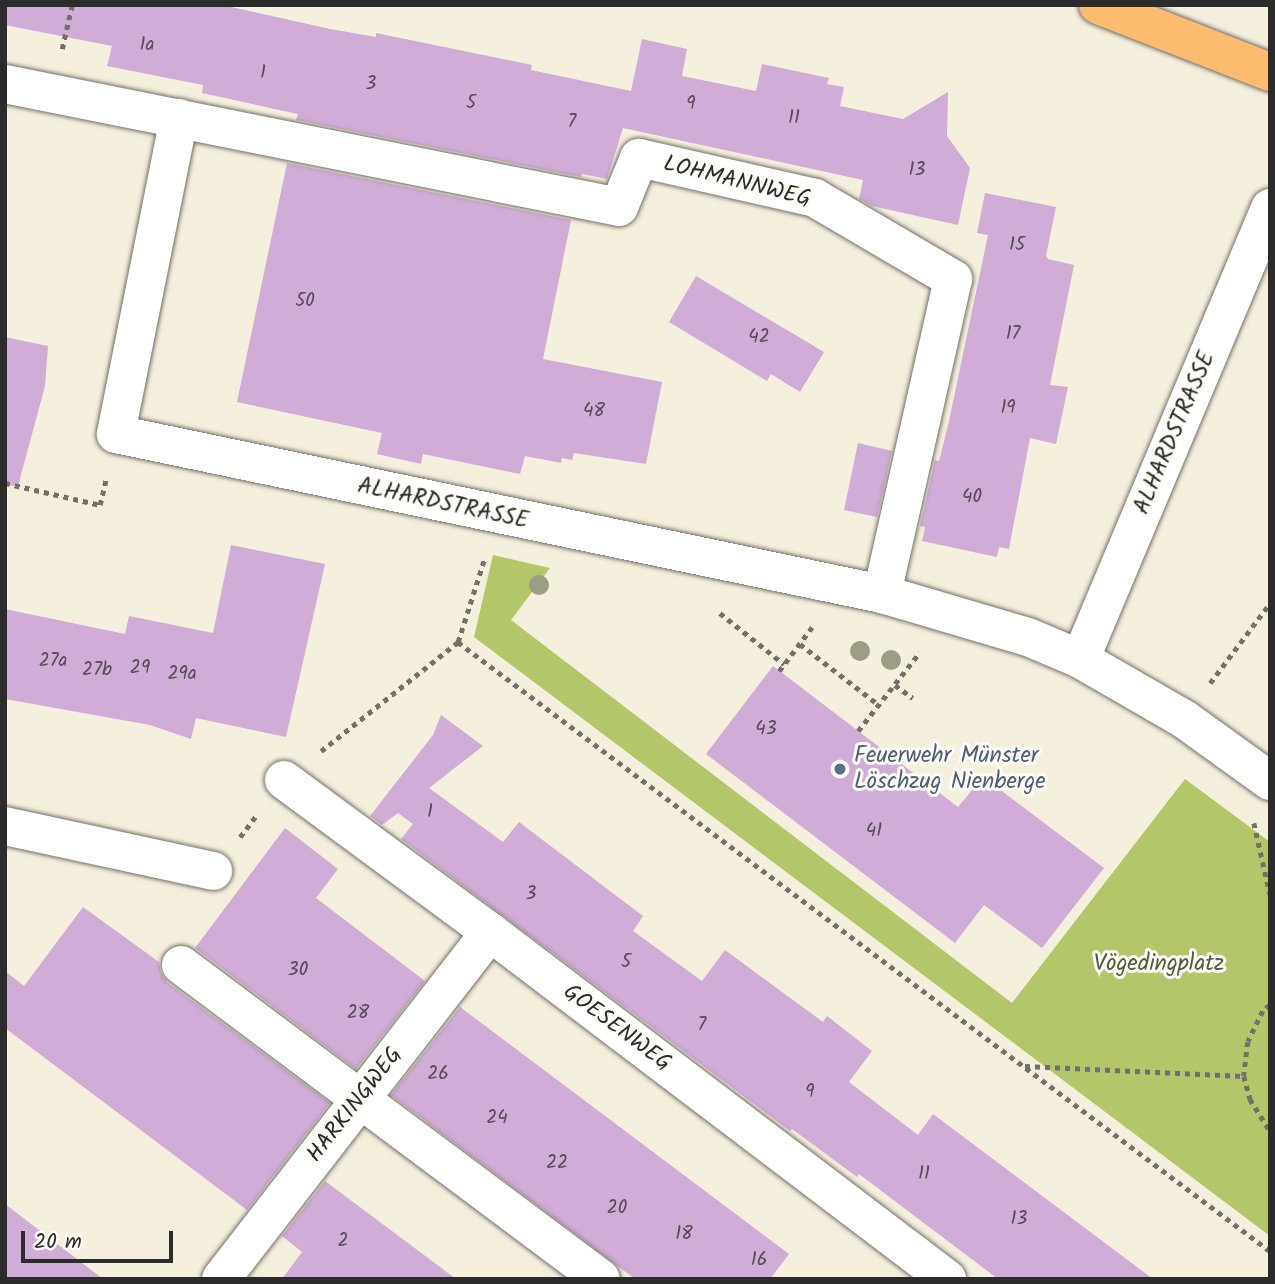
<!DOCTYPE html>
<html>
<head>
<meta charset="utf-8">
<style>
  body { margin:0 }
  #map { position:relative; width:1275px; height:1284px; overflow:hidden; background:#f5efdd; font-family:Kalam,sans-serif }
  div>[style] { position:absolute }
  .green>* { inset:0; background:#b3c669 }
  .building>* { inset:0; background:#cfadd6 }
  .path>* { height:4.5px; margin-top:-2.25px; transform-origin:0; background:repeating-linear-gradient(90deg,#727069 0 5px,transparent 0 10px) }
  .roads { filter:drop-shadow(0 0 2px #727069) drop-shadow(0 0 2px #727069) }
  .minor>* { height:38px; margin:-19px; padding:0 19px; transform-origin:19px; border-radius:19px; background:#fff }
  .major>* { height:38px; margin:-19px; padding:0 19px; transform-origin:19px; border-radius:19px; background:#fdbc70 }
  .trees>* { width:20px; height:20px; margin:-10px; border-radius:50%; background:#9c9d86 }
  .dots>* { width:19px; height:19px; translate:-50% -50%; box-sizing:border-box; border:4px solid #fdfcf7; border-radius:50% }
  span { translate:-50% -50%; white-space:nowrap; text-align:center; line-height:1.15; -webkit-text-stroke:6px #fdfcf7; paint-order:stroke }
  .number-label { font-size:19px; color:#544c56 }
  .number-label span { -webkit-text-stroke-width:0 }
  .street-label { font-size:23px; color:#2b2b2b }
  .service-label { font-size:23px; color:#4e5e75 }
  .left { translate:0 -50%; text-align:left }
  .park-label { font-size:23px; color:#545a3e }
  .frame { position:absolute; inset:0; border:7px solid #2b2b2b; pointer-events:none }
  .scale { position:absolute; left:21px; top:1231px; width:152px; height:32px; box-sizing:border-box; border:4px solid #2b2b2b; border-top:0; padding-left:9px; font-size:21px; line-height:24px; white-space:nowrap; color:#2b2b2b; -webkit-text-stroke:5px #fdfcf7; paint-order:stroke }
</style>
</head>
<body>
<div id="map">
  <div class="green">
    <div style="clip-path:polygon(493px 555px,550px 568px,511px 620px,1012px 1003px,1185px 779px,1270px 842px,1270px 1236px,474px 637px)"></div>
  </div>
  <div class="building">
    <div style="clip-path:polygon(5px 5px,222px 5px,330px 29px,376px 37px,376px 33px,532px 65px,531px 70px,631px 91px,642px 39px,687px 49px,682px 76px,756px 91px,762px 64px,829px 78px,827px 84px,844px 87px,840px 106px,903px 119px,948px 92px,947px 136px,970px 168px,958px 225px,872px 206px,859px 199px,863px 180px,623px 128px,607px 179px,582px 174px,581px 177px,296px 120px,298px 114px,202px 93px,203px 85px,107px 66px,112px 46px,5px 25px)"></div>
    <div style="clip-path:polygon(287px 163px,571px 220px,543px 359px,662px 382px,646px 464px,574px 453px,572px 460px,562px 458px,561px 463px,525px 456px,520px 474px,423px 454px,421px 464px,377px 454px,382px 433px,237px 402px)"></div>
    <div style="clip-path:polygon(985px 193px,1056px 207px,1046px 256px,1048px 259px,1074px 265px,1050px 385px,1068px 387px,1056px 444px,1030px 438px,1009px 549px,999px 547px,997px 557px,922px 541px,925px 527px,920px 526px,935px 460px,939px 461px,949px 421px,988px 235px,977px 233px)"></div>
    <div style="clip-path:polygon(696px 276px,824px 352px,800px 392px,771px 374px,767px 381px,669px 322px)"></div>
    <div style="clip-path:polygon(5px 337px,48px 346px,45px 386px,18px 486px,5px 485px)"></div>
    <div style="clip-path:polygon(858px 443px,892px 451px,877px 517px,844px 510px)"></div>
    <div style="clip-path:polygon(231px 545px,325px 564px,286px 737px,196px 718px,191px 739px,150px 725px,5px 699px,5px 609px,125px 634px,129px 616px,213px 633px)"></div>
    <div style="clip-path:polygon(773px 666px,958px 807px,983px 777px,1104px 868px,1042px 948px,984px 905px,955px 943px,706px 754px)"></div>
    <div style="clip-path:polygon(441px 715px,483px 746px,429px 788px,503px 842px,519px 822px,643px 916px,633px 931px,702px 981px,725px 950px,823px 1022px,827px 1016px,872px 1051px,849px 1082px,918px 1135px,933px 1114px,1153px 1279px,998px 1279px,859px 1174px,857px 1177px,792px 1129px,790px 1131px,401px 839px,413px 824px,398px 813px,382px 825px,370px 816px,433px 735px)"></div>
    <div style="clip-path:polygon(285px 828px,338px 869px,316px 898px,425px 981px,356px 1069px,195px 948px)"></div>
    <div style="clip-path:polygon(83px 907px,159px 962px,161px 973px,168px 983px,330px 1103px,247px 1210px,5px 1028px,5px 971px,24px 986px)"></div>
    <div style="clip-path:polygon(460px 1007px,789px 1254px,770px 1279px,635px 1279px,391px 1095px)"></div>
    <div style="clip-path:polygon(325px 1181px,408px 1243px,456px 1279px,282px 1279px,302px 1252px,282px 1236px)"></div>
    <div style="clip-path:polygon(5px 1204px,103px 1279px,5px 1279px)"></div>
  </div>
  <div class="path">
    <div style="left:62px;top:49px;width:45px;rotate:-77.2deg"></div>
    <div style="left:5px;top:483px;width:98px;rotate:13deg"></div>
    <div style="left:100px;top:505px;width:28px;rotate:-77deg"></div>
    <div style="left:720px;top:613px;width:82px;rotate:38.6deg"></div>
    <div style="left:458px;top:642px;width:1015px;rotate:36.87deg"></div>
    <div style="left:800px;top:644px;width:100px;rotate:37.7deg"></div>
    <div style="left:779px;top:671px;width:55px;rotate:-53.1deg"></div>
    <div style="left:1210px;top:683px;width:100px;rotate:-53.1deg"></div>
    <div style="left:895px;top:685px;width:22px;rotate:36deg"></div>
    <div style="left:858px;top:731px;width:100px;rotate:-51.9deg"></div>
    <div style="left:321px;top:751px;width:175px;rotate:-38.5deg"></div>
    <div style="left:458px;top:642px;width:89px;rotate:-72.4deg"></div>
    <div style="left:1254px;top:823px;width:73px;rotate:77.3deg"></div>
    <div style="left:240px;top:837px;width:26px;rotate:-53deg"></div>
    <div style="left:1270px;top:1005px;width:9px;rotate:139deg"></div>
    <div style="left:1263px;top:1011px;width:34px;rotate:116deg"></div>
    <div style="left:1248px;top:1042px;width:34px;rotate:97deg"></div>
    <div style="left:1244px;top:1076px;width:24px;rotate:75deg"></div>
    <div style="left:1250px;top:1099px;width:38px;rotate:58deg"></div>
    <div style="left:1025px;top:1066px;width:219px;rotate:2.6deg"></div>
  </div>
  <div class="roads">
    <div class="minor">
      <div style="left:5px;top:84px;width:626px;rotate:11.33deg"></div>
      <div style="left:619px;top:207px;width:53px;rotate:-67.8deg"></div>
      <div style="left:639px;top:158px;width:180px;rotate:12.8deg"></div>
      <div style="left:815px;top:198px;width:160px;rotate:30.4deg"></div>
      <div style="left:953px;top:279px;width:323px;rotate:102.7deg"></div>
      <div style="left:179px;top:118px;width:322px;rotate:101.3deg"></div>
      <div style="left:116px;top:434px;width:783px;rotate:11.8deg"></div>
      <div style="left:882px;top:594px;width:152px;rotate:16.4deg"></div>
      <div style="left:1028px;top:637px;width:56px;rotate:22.9deg"></div>
      <div style="left:1270px;top:208px;width:489px;rotate:112.8deg"></div>
      <div style="left:1080px;top:659px;width:120px;rotate:30deg"></div>
      <div style="left:1184px;top:719px;width:106px;rotate:35.8deg"></div>
      <div style="left:284px;top:780px;width:256px;rotate:36.4deg"></div>
      <div style="left:490px;top:932px;width:574px;rotate:37.21deg"></div>
      <div style="left:5px;top:826px;width:213px;rotate:12.2deg"></div>
      <div style="left:181px;top:965px;width:524px;rotate:36.78deg"></div>
      <div style="left:221px;top:1279px;width:439px;rotate:-52.2deg"></div>
    </div>
    <div class="major">
      <div style="left:1098px;top:5px;width:185px;rotate:21.3deg"></div>
    </div>
  </div>
  <div class="trees">
    <div style="left:539px;top:585px"></div>
    <div style="left:860px;top:651px"></div>
    <div style="left:891px;top:660px"></div>
  </div>
  <div class="dots">
    <div style="left:840px;top:769px;background:#5c6f8a"></div>
  </div>
  <div class="number-label">
    <span style="left:147px;top:46px">1a</span>
    <span style="left:263px;top:74px">1</span>
    <span style="left:371px;top:85px">3</span>
    <span style="left:471px;top:104px">5</span>
    <span style="left:691px;top:105px">9</span>
    <span style="left:794px;top:119px">11</span>
    <span style="left:572px;top:123px">7</span>
    <span style="left:917px;top:171px">13</span>
    <span style="left:1017px;top:246px">15</span>
    <span style="left:305px;top:302px">50</span>
    <span style="left:1013px;top:335px">17</span>
    <span style="left:759px;top:338px">42</span>
    <span style="left:1008px;top:409px">19</span>
    <span style="left:594px;top:412px">48</span>
    <span style="left:972px;top:498px">40</span>
    <span style="left:53px;top:662px">27a</span>
    <span style="left:140px;top:669px">29</span>
    <span style="left:97px;top:671px">27b</span>
    <span style="left:182px;top:675px">29a</span>
    <span style="left:766px;top:730px">43</span>
    <span style="left:430px;top:813px">1</span>
    <span style="left:874px;top:832px">41</span>
    <span style="left:531px;top:895px">3</span>
    <span style="left:626px;top:963px">5</span>
    <span style="left:298px;top:971px">30</span>
    <span style="left:358px;top:1014px">28</span>
    <span style="left:702px;top:1026px">7</span>
    <span style="left:438px;top:1075px">26</span>
    <span style="left:810px;top:1093px">9</span>
    <span style="left:497px;top:1119px">24</span>
    <span style="left:557px;top:1164px">22</span>
    <span style="left:924px;top:1175px">11</span>
    <span style="left:617px;top:1209px">20</span>
    <span style="left:1019px;top:1220px">13</span>
    <span style="left:684px;top:1235px">18</span>
    <span style="left:343px;top:1242px">2</span>
    <span style="left:759px;top:1261px">16</span>
  </div>
  <div class="street-label">
    <span style="left:737px;top:182px;rotate:14deg">LOHMANNWEG</span>
    <span style="left:1175px;top:433px;rotate:-67deg">ALHARDSTRASSE</span>
    <span style="left:443px;top:504px;rotate:12deg">ALHARDSTRASSE</span>
    <span style="left:617px;top:1028px;rotate:37deg">GOESENWEG</span>
    <span style="left:355px;top:1105px;rotate:-52deg">HARKINGWEG</span>
  </div>
  <div class="service-label">
    <span class="left" style="left:854px;top:769px">Feuerwehr Münster<br>Löschzug Nienberge</span>
  </div>
  <div class="park-label">
    <span style="left:1159px;top:964px">Vögedingplatz</span>
  </div>
  <div class="frame"></div>
  <div class="scale">20 m</div>
</div>
</body>
</html>
